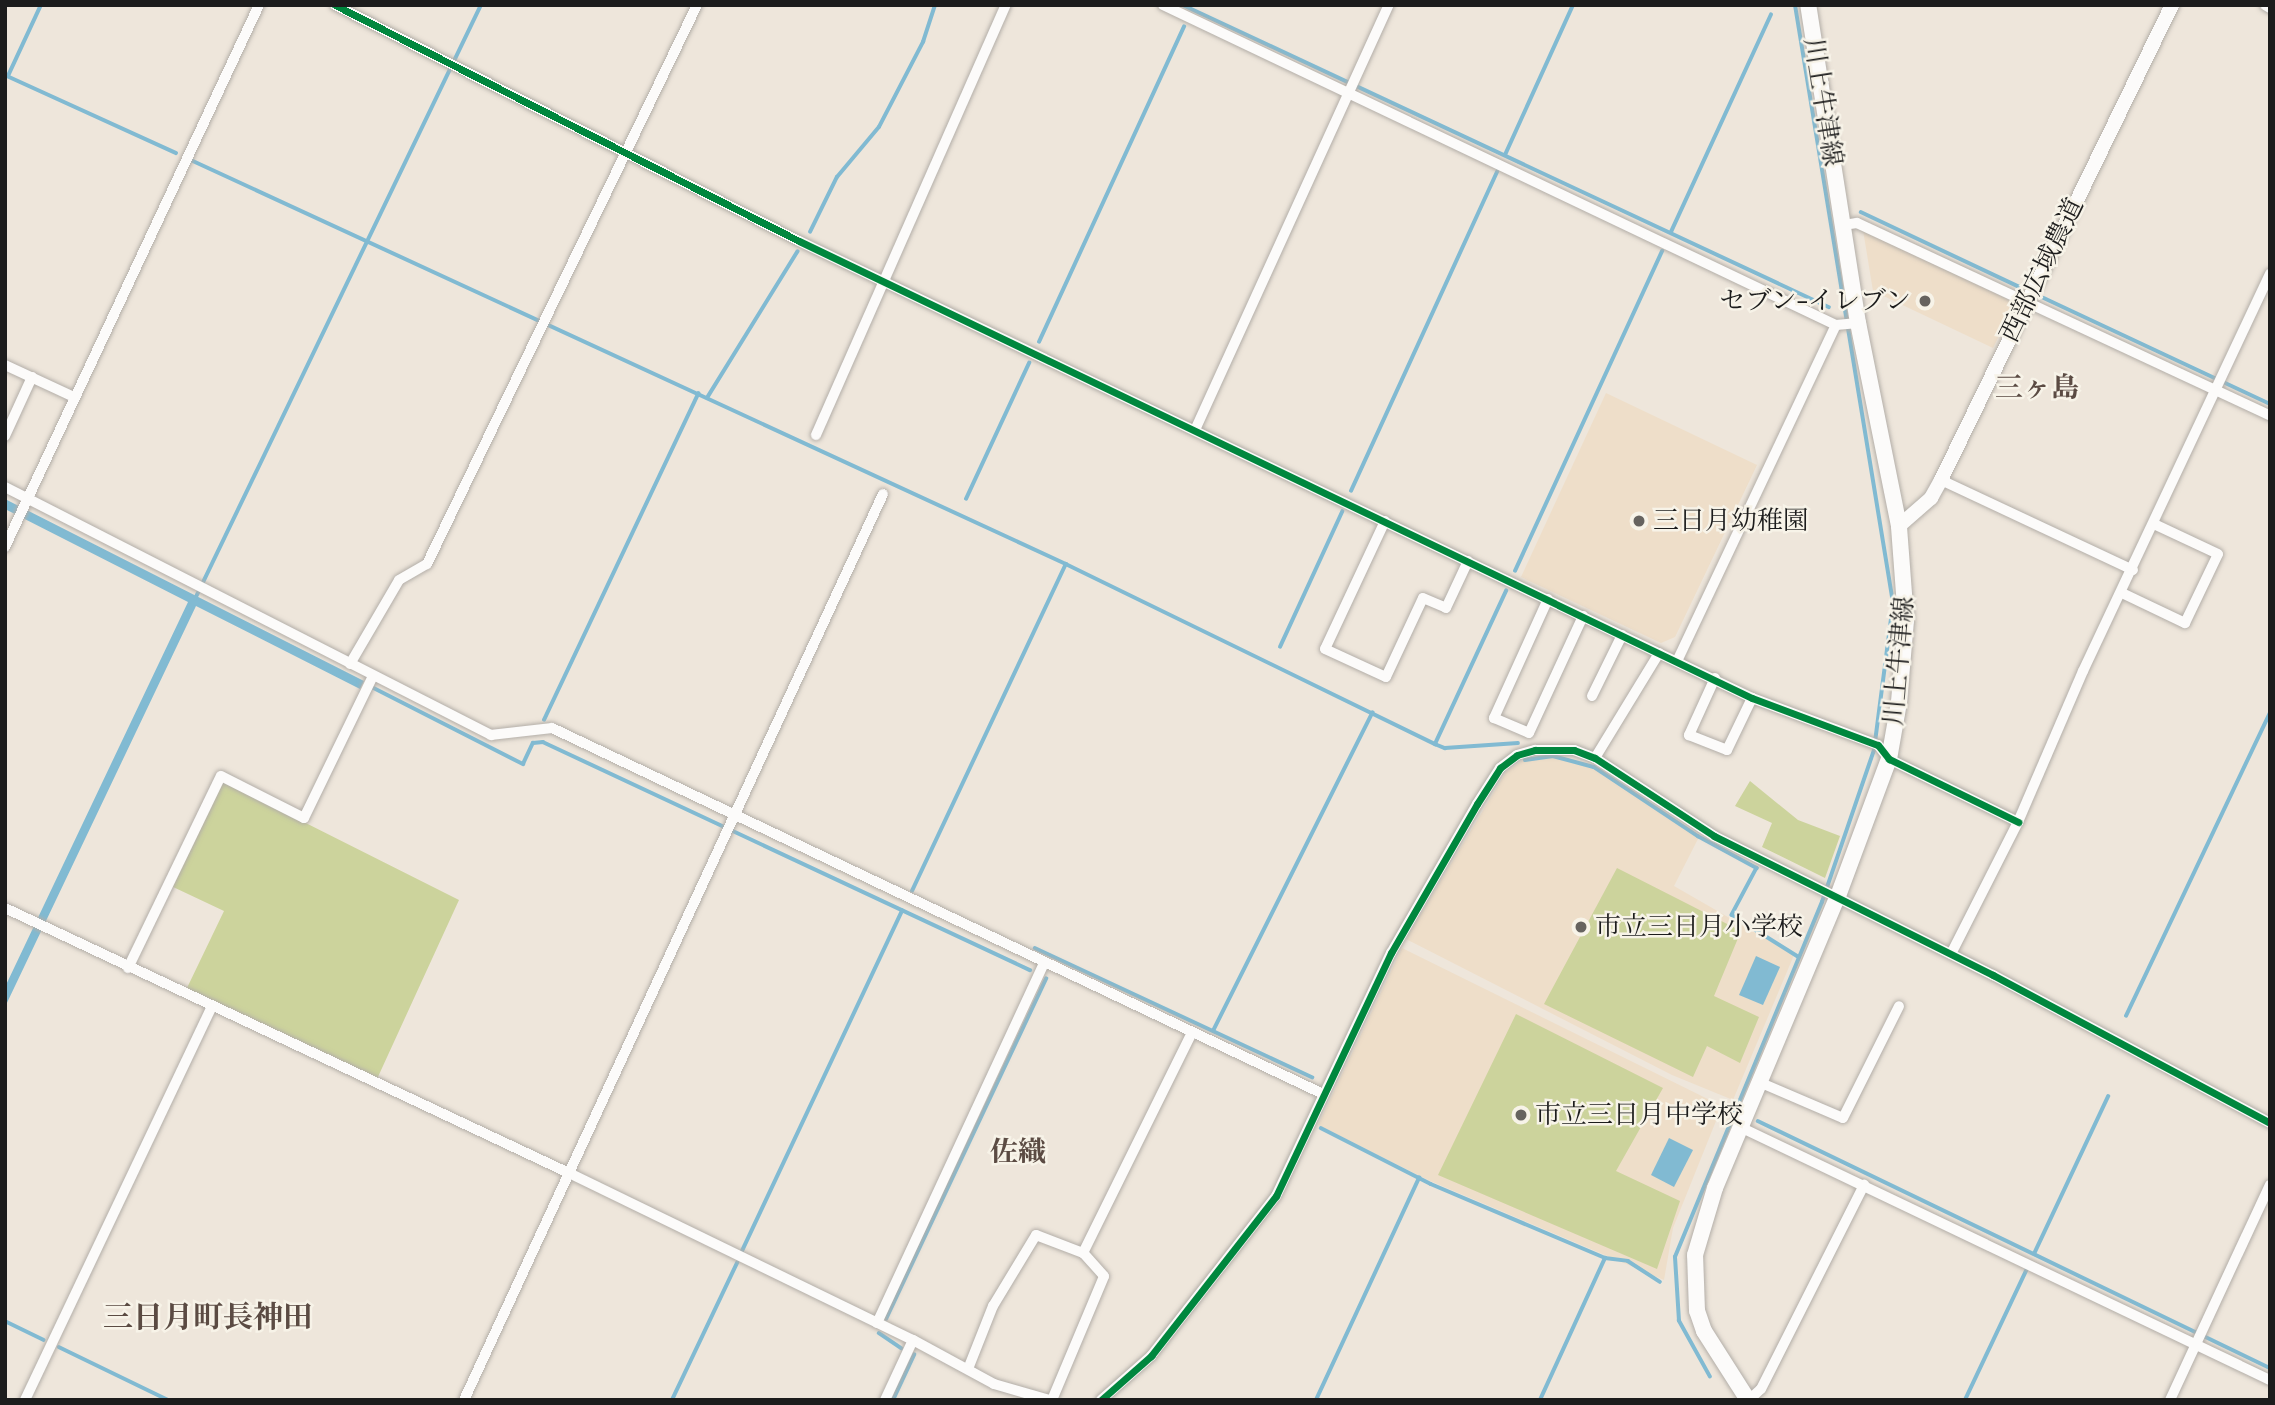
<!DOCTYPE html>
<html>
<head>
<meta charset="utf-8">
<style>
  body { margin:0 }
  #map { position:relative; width:2275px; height:1405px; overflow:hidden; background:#eee6db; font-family:Cardo,"Noto Serif JP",serif }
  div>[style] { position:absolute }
  .built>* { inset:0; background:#eedec9 }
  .green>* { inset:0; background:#ccd39c }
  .water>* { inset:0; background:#81bad2 }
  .stream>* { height:3.5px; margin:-1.75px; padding:0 1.75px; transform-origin:1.75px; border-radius:1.75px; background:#81bad2 }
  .roads { filter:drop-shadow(0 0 2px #b3aea8) drop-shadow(0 0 2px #b3aea8) }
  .minor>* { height:10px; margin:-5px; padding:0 5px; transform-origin:5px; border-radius:5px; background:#fcfbfa }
  .tertiary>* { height:14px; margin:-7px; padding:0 7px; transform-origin:7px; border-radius:7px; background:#fcfbfa }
  .secondary>* { height:16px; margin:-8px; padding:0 8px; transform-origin:8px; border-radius:8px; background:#fcfbfa }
  .cycleway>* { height:7px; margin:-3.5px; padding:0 3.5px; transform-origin:3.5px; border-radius:3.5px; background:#00873e }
  .dots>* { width:19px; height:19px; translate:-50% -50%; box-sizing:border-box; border:4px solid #f7f3e8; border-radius:50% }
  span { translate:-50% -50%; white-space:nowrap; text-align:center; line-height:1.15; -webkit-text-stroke:5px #f7f3e8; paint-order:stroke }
  .street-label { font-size:26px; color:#1c1c1c }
  .poi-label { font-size:26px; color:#1c1c1c }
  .right { translate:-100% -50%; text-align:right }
  .left { translate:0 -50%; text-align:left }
  .neighbourhood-label { font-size:28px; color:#5b4b43; font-weight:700 }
  .quarter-label { font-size:30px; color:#5b4b43; font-weight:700 }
  .frame { position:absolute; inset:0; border:7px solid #1c1c1c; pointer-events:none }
</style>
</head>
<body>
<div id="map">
  <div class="built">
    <div style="clip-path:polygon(1863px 230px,2015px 303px,1993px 348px,1873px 291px)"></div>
    <div style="clip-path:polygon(1606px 393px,1757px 465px,1675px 637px,1661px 643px,1521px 577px)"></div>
    <div style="clip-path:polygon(1553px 754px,1594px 765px,1700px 835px,1674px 886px,1794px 955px,1733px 1100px,1672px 1075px,1406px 939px,1506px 772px,1526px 758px)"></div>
    <div style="clip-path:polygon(1402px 948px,1722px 1106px,1673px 1228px,1664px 1280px,1428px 1180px,1318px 1125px)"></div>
  </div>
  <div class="green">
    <div style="clip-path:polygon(222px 781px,459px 900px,377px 1079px,186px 990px,224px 911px,171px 886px)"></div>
    <div style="clip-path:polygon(1750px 781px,1798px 820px,1840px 836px,1825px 878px,1762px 847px,1772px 823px,1735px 806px)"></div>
    <div style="clip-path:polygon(1617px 868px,1741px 931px,1714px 996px,1759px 1017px,1740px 1063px,1707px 1046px,1693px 1077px,1544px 1004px)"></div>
    <div style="clip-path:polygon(1516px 1014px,1663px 1088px,1616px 1171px,1680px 1201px,1657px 1269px,1438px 1175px)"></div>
  </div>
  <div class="water">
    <div style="clip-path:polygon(5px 499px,364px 681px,360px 689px,196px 606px,5px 1007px,5px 987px,188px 602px,5px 509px)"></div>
    <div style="clip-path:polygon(1756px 956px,1780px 967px,1763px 1005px,1739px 995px)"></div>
    <div style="clip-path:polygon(1669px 1138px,1693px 1150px,1674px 1187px,1651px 1175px)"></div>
  </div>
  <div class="stream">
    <div style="left:1183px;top:5px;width:713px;rotate:25.06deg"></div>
    <div style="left:5px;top:75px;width:188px;rotate:24.5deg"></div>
    <div style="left:8px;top:76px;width:78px;rotate:-65.1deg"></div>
    <div style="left:1505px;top:155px;width:165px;rotate:-65.6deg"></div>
    <div style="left:191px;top:160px;width:964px;rotate:24.78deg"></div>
    <div style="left:1066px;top:564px;width:411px;rotate:26deg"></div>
    <div style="left:1435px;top:744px;width:11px;rotate:22deg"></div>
    <div style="left:1445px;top:748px;width:73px;rotate:-3.9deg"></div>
    <div style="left:1861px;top:212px;width:176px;rotate:25.3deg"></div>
    <div style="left:810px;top:232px;width:61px;rotate:-63.9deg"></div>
    <div style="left:837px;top:177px;width:65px;rotate:-50deg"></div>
    <div style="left:879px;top:127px;width:96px;rotate:-62.6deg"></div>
    <div style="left:923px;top:42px;width:39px;rotate:-72deg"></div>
    <div style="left:1671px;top:232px;width:239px;rotate:-65.3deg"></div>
    <div style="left:2044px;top:298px;width:250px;rotate:25.1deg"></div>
    <div style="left:1039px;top:342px;width:347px;rotate:-65.3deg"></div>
    <div style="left:707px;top:398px;width:172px;rotate:-58.3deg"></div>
    <div style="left:1351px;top:491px;width:351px;rotate:-65.4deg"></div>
    <div style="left:966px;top:499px;width:150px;rotate:-65.1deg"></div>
    <div style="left:1515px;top:571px;width:352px;rotate:-65.3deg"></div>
    <div style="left:195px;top:599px;width:659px;rotate:-64.29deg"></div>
    <div style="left:1280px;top:647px;width:149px;rotate:-65.3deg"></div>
    <div style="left:370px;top:686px;width:172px;rotate:27deg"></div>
    <div style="left:523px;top:764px;width:23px;rotate:-65deg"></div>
    <div style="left:533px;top:743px;width:10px;rotate:-6deg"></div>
    <div style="left:543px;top:742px;width:538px;rotate:25.09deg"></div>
    <div style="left:544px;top:720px;width:361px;rotate:-64.7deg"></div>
    <div style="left:1435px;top:744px;width:169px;rotate:-65.1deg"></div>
    <div style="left:1525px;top:760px;width:28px;rotate:-8deg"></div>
    <div style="left:1553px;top:756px;width:42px;rotate:15deg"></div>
    <div style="left:1594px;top:767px;width:125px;rotate:33.6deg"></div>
    <div style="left:1698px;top:836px;width:67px;rotate:28.5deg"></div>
    <div style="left:1757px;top:868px;width:53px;rotate:118deg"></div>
    <div style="left:1732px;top:915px;width:79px;rotate:32.1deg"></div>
    <div style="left:912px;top:891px;width:361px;rotate:-64.8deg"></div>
    <div style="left:1035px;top:948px;width:306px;rotate:25deg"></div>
    <div style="left:2126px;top:1016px;width:335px;rotate:-64.6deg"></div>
    <div style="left:1213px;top:1031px;width:356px;rotate:-63.4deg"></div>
    <div style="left:1758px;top:1121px;width:568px;rotate:25.75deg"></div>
    <div style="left:1321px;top:1128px;width:123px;rotate:27deg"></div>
    <div style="left:1431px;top:1184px;width:189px;rotate:23deg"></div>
    <div style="left:1605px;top:1258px;width:23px;rotate:7deg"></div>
    <div style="left:1628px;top:1261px;width:38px;rotate:33deg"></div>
    <div style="left:742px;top:1251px;width:376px;rotate:-64.8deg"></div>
    <div style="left:2034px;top:1254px;width:174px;rotate:-64.8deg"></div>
    <div style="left:886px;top:1319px;width:376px;rotate:-64.8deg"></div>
    <div style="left:5px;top:1321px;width:43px;rotate:26deg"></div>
    <div style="left:879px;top:1333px;width:27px;rotate:34deg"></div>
    <div style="left:59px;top:1347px;width:121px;rotate:25.9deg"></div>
    <div style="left:1710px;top:1377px;width:64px;rotate:-119deg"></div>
    <div style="left:1679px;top:1321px;width:64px;rotate:-93.6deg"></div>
    <div style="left:1675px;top:1257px;width:384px;rotate:-67.5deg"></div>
    <div style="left:1822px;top:902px;width:161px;rotate:-71.1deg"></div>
    <div style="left:1874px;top:750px;width:148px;rotate:-82.6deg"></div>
    <div style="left:1893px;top:603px;width:606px;rotate:-99.31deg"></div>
    <div style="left:672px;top:1400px;width:152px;rotate:-64.6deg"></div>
    <div style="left:893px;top:1400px;width:50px;rotate:-65deg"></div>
    <div style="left:1316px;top:1400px;width:245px;rotate:-65.1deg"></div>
    <div style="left:1540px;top:1400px;width:156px;rotate:-65.4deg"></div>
    <div style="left:1965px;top:1400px;width:143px;rotate:-64.7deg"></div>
  </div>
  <div class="roads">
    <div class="minor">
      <div style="left:335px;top:5px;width:521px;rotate:26.96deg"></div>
      <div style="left:799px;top:241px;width:1057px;rotate:25.62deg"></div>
      <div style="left:1752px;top:698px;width:134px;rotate:20.5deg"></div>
      <div style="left:1878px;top:745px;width:18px;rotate:52deg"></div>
      <div style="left:1889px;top:759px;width:144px;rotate:26deg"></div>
      <div style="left:1163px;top:5px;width:745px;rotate:25.43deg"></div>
      <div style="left:1836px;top:325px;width:22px;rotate:-5deg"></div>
      <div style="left:2265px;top:5px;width:6px;rotate:31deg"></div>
      <div style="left:1843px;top:225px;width:14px;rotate:-8deg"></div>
      <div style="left:1857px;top:223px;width:456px;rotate:25deg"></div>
      <div style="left:5px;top:365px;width:76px;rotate:24.9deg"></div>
      <div style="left:1195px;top:430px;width:467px;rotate:-65.5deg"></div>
      <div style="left:816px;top:435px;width:470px;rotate:-66.2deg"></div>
      <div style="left:5px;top:436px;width:65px;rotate:-65.4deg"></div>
      <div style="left:1941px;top:480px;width:212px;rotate:25.1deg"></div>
      <div style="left:5px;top:487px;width:546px;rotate:27.03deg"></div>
      <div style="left:491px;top:735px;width:61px;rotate:-6.5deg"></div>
      <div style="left:552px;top:728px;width:853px;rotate:25.39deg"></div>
      <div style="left:1385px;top:521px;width:141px;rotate:115.1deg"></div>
      <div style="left:1325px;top:649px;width:67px;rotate:24.7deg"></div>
      <div style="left:1386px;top:677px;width:87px;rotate:-64.9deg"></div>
      <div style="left:1423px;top:598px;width:25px;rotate:23deg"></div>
      <div style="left:1446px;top:608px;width:52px;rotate:-64.9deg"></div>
      <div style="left:5px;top:547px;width:599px;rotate:-64.89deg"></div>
      <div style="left:2122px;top:593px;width:70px;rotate:25.5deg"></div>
      <div style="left:2185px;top:623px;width:76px;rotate:-64.4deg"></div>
      <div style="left:2218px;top:554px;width:71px;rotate:-154.9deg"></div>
      <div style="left:1548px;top:599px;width:131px;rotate:114.4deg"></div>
      <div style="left:1494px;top:718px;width:38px;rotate:23deg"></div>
      <div style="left:1529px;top:733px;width:129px;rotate:-65.2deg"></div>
      <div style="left:1678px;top:659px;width:369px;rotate:-64.7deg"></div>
      <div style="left:350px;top:664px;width:97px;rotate:-59.7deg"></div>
      <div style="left:399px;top:580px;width:32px;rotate:-30deg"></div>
      <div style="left:427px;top:564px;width:621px;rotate:-64.22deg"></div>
      <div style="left:1715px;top:678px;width:63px;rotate:114.5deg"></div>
      <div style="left:1689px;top:735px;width:41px;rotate:21.5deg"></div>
      <div style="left:1727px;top:750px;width:58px;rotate:-64.3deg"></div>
      <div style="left:1592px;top:696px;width:68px;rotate:-63.8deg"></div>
      <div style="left:1595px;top:758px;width:123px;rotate:-58.6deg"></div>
      <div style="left:5px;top:908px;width:625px;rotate:25.17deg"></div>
      <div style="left:571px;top:1174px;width:380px;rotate:25.9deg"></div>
      <div style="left:913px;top:1340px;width:92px;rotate:28.5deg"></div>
      <div style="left:994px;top:1384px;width:57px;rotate:16.2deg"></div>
      <div style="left:1951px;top:954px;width:148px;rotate:-63.1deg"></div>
      <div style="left:2018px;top:822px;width:164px;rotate:-66.7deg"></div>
      <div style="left:2083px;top:671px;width:439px;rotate:-64.8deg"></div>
      <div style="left:128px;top:968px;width:213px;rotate:-64.2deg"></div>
      <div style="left:221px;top:776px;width:93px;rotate:26.8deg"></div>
      <div style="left:304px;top:818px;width:158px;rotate:-64.1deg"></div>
      <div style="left:1759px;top:1082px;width:91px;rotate:23.2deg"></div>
      <div style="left:1843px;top:1118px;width:125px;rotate:-63.4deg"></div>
      <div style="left:1740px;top:1127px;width:587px;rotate:25.52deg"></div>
      <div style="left:877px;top:1323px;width:397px;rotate:-65.1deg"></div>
      <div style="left:968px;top:1369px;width:68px;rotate:-68.4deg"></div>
      <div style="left:993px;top:1306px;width:83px;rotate:-58.8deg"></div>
      <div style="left:1036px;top:1235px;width:50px;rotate:21deg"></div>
      <div style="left:1083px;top:1253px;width:246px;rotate:-63.7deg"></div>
      <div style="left:25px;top:1400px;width:433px;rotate:-64.6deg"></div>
      <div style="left:464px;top:1400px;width:998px;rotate:-65.18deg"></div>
      <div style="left:885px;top:1400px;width:66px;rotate:-65deg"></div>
      <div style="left:1052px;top:1400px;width:134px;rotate:-67.2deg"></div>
      <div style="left:1104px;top:1276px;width:31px;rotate:-132deg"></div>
      <div style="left:1101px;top:1400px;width:67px;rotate:-41.3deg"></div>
      <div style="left:1151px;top:1356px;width:203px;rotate:-52deg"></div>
      <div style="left:1276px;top:1196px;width:269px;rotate:-64.7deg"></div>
      <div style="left:1391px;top:953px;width:172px;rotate:-60deg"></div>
      <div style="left:1477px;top:804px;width:43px;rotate:-57.4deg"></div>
      <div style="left:1500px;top:768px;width:21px;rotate:-37deg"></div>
      <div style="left:1517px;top:755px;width:19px;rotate:-16deg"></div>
      <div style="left:1535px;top:750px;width:39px"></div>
      <div style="left:1574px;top:750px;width:22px;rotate:21deg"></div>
      <div style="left:1595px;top:758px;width:142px;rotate:33.2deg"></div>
      <div style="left:1714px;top:836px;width:312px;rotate:26.5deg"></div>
      <div style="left:1993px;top:975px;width:314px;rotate:28.1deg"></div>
      <div style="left:1749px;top:1400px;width:16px;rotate:-43deg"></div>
      <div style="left:1761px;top:1389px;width:229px;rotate:-63.2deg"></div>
      <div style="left:2170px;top:1400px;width:237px;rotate:-65.1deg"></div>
    </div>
    <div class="tertiary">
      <div style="left:1899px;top:526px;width:43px;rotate:-41.2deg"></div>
      <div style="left:1931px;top:498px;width:21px;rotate:-61deg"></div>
      <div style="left:1941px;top:480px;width:528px;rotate:-64.07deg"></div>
    </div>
    <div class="secondary">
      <div style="left:1748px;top:1400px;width:82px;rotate:-122.5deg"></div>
      <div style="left:1704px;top:1331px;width:21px;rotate:-109deg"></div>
      <div style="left:1697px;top:1311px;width:56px;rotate:-92deg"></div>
      <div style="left:1695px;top:1255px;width:70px;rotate:-73.4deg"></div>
      <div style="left:1715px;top:1188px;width:317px;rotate:-67.2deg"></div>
      <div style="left:1838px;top:896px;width:146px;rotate:-69.6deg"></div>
      <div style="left:1889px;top:759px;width:58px;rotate:-80deg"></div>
      <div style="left:1899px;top:702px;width:82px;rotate:-85.1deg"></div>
      <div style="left:1906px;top:620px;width:94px;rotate:-94.3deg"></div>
      <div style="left:1899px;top:526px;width:207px;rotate:-101.4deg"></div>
      <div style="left:1858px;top:323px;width:322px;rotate:-98.9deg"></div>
    </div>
  </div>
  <div class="cycleway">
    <div style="left:335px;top:5px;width:521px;rotate:26.96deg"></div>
    <div style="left:799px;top:241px;width:1057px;rotate:25.62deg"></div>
    <div style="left:1752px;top:698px;width:134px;rotate:20.5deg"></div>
    <div style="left:1878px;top:745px;width:18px;rotate:52deg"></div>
    <div style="left:1889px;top:759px;width:144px;rotate:26deg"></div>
    <div style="left:1101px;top:1400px;width:67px;rotate:-41.3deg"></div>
    <div style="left:1151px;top:1356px;width:203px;rotate:-52deg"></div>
    <div style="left:1276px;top:1196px;width:269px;rotate:-64.7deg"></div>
    <div style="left:1391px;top:953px;width:172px;rotate:-60deg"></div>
    <div style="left:1477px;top:804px;width:43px;rotate:-57.4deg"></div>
    <div style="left:1500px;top:768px;width:21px;rotate:-37deg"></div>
    <div style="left:1517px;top:755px;width:19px;rotate:-16deg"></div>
    <div style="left:1535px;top:750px;width:39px"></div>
    <div style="left:1574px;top:750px;width:22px;rotate:21deg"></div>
    <div style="left:1595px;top:758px;width:142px;rotate:33.2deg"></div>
    <div style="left:1714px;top:836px;width:312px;rotate:26.5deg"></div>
    <div style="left:1993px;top:975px;width:314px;rotate:28.1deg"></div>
  </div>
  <div class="dots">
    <div style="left:1925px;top:301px;background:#66635f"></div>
    <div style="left:1639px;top:521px;background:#66635f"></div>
    <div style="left:1581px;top:927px;background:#66635f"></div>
    <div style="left:1521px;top:1115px;background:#66635f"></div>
  </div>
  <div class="street-label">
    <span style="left:1823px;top:102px;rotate:81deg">川上牛津線</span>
    <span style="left:2042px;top:270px;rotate:-64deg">西部広域農道</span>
    <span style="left:1899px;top:661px;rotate:-85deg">川上牛津線</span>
  </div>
  <div class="poi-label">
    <span class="right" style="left:1911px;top:301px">セブン-イレブン</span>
    <span class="left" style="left:1653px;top:521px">三日月幼稚園</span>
    <span class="left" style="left:1595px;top:927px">市立三日月小学校</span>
    <span class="left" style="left:1535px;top:1115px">市立三日月中学校</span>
  </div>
  <div class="neighbourhood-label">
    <span style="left:2037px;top:388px">三ヶ島</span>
    <span style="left:1018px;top:1152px">佐織</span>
  </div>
  <div class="quarter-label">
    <span style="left:208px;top:1318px">三日月町長神田</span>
  </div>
  <div class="frame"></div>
</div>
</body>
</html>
